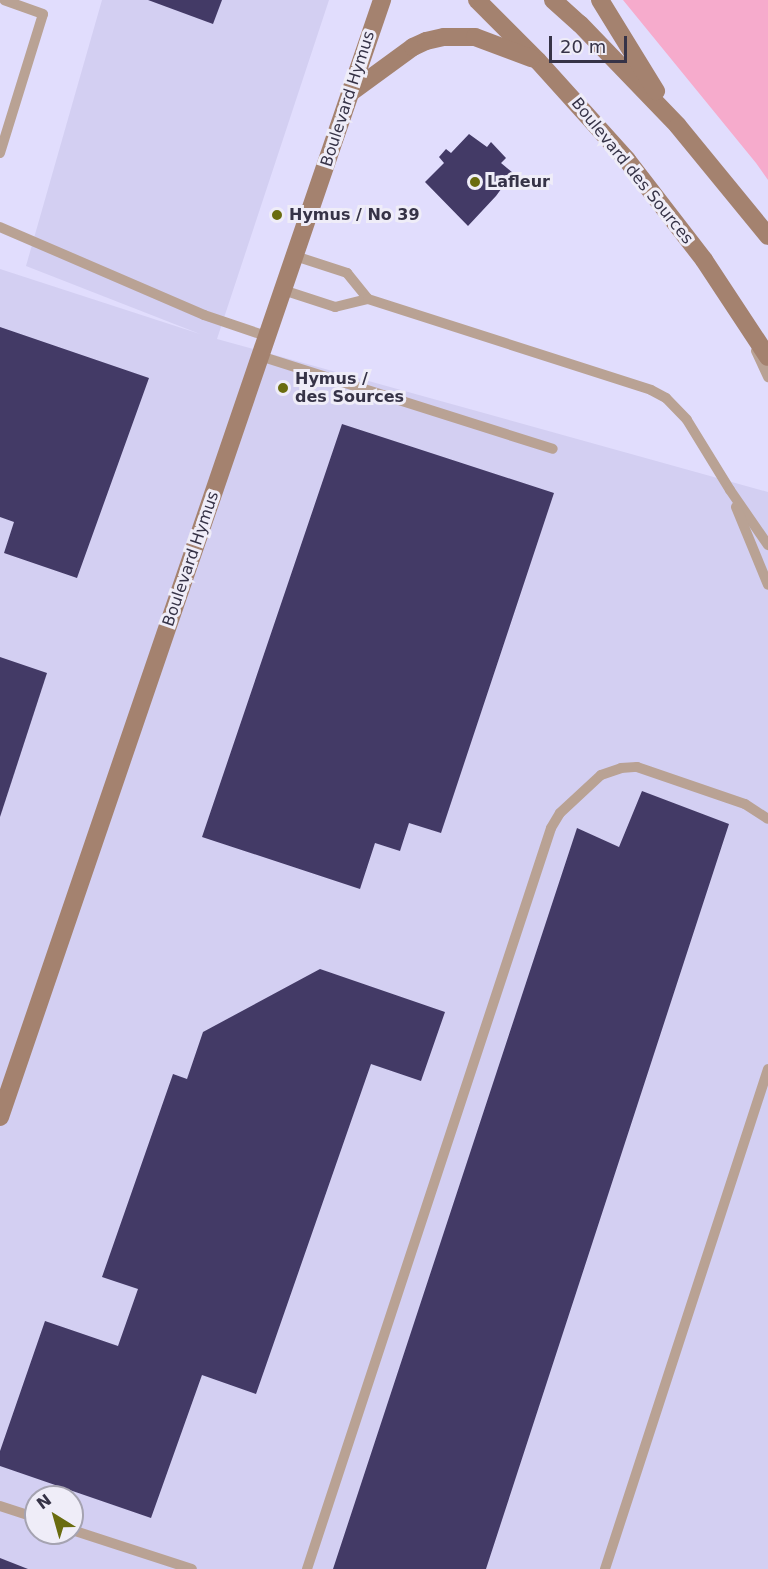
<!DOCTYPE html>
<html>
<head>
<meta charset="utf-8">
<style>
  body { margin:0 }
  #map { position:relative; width:768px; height:1569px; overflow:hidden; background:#e1ddfd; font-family:"DejaVu Sans",sans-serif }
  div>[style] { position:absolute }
  .built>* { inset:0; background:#d3cff2 }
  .green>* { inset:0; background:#f6abcc }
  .building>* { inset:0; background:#433a66 }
  .lane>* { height:10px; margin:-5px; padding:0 5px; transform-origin:5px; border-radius:5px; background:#b9a294 }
  .secondary>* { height:18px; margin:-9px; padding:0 9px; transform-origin:9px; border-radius:9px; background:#a4826f }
  .dots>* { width:16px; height:16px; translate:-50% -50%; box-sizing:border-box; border:3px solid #efedf8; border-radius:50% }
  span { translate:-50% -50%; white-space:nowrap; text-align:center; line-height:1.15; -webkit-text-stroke:6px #efedf8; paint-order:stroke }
  .street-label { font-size:16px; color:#363347 }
  .poi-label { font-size:16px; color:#363347; font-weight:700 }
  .left { translate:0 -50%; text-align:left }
  .north { position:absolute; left:24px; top:1485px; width:60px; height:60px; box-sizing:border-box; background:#efedf8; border:2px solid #a5a3b1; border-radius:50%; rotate:323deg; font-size:16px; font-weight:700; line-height:24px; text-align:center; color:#363347 }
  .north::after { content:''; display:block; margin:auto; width:21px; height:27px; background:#6a6c0f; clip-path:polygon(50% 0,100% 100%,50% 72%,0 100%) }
  .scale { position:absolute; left:549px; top:36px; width:78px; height:27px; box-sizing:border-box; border:3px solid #363347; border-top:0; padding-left:8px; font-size:18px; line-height:21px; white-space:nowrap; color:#363347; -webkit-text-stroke:4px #efedf8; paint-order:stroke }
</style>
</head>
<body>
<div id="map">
  <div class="built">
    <div style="clip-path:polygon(evenodd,102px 0,329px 0,217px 339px,768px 492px,768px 1569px,0 1569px,0 269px,200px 334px,26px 266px,102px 0,36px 1497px,72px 1497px,72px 1533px,36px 1533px,36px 1497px)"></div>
  </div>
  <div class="green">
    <div style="clip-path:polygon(623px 0,768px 0,768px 180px,756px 163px)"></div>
  </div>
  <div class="building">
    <div style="clip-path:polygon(148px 0,222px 0,213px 24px)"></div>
    <div style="clip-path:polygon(469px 134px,487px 147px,491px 142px,506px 158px,501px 163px,513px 173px,496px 196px,468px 226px,425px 182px,444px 163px,439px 157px,446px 149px,451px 153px)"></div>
    <div style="clip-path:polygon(0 327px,149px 378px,77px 578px,4px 553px,14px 522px,0 517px)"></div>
    <div style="clip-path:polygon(342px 424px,554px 493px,441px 833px,409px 823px,400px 851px,375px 843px,360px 889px,202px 837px)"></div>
    <div style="clip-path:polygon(0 657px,47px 673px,0 817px)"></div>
    <div style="clip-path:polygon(642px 791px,729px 824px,486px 1569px,333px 1569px,577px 828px,619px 847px)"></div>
    <div style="clip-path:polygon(320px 969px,445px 1012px,421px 1081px,371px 1064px,256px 1394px,202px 1375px,151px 1518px,0 1466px,0 1451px,45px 1321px,118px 1346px,138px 1289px,102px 1277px,173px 1074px,187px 1079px,203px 1032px)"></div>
    <div style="clip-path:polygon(0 1558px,28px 1569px,0 1569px)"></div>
  </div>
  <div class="lane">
    <div style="left:0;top:153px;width:145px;rotate:-72.8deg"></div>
    <div style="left:43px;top:14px;width:41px;rotate:-160.3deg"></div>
    <div style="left:0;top:227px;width:222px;rotate:23.3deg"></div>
    <div style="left:204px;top:315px;width:65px;rotate:18.7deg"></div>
    <div style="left:295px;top:256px;width:55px;rotate:18.1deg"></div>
    <div style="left:347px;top:273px;width:33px;rotate:51deg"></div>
    <div style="left:283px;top:290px;width:55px;rotate:18.1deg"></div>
    <div style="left:335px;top:307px;width:34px;rotate:-14deg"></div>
    <div style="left:368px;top:299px;width:297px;rotate:17.8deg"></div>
    <div style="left:651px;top:390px;width:17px;rotate:28deg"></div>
    <div style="left:666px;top:398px;width:30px;rotate:46deg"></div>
    <div style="left:687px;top:420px;width:82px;rotate:58.4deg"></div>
    <div style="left:730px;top:490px;width:67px;rotate:55.4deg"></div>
    <div style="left:756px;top:351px;width:29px;rotate:65deg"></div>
    <div style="left:260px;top:356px;width:307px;rotate:17.6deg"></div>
    <div style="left:736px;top:507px;width:84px;rotate:67.7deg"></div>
    <div style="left:0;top:1506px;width:38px;rotate:18deg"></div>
    <div style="left:72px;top:1530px;width:126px;rotate:18deg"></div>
    <div style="left:307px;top:1569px;width:780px;rotate:-71.77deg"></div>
    <div style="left:551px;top:828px;width:17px;rotate:-59deg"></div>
    <div style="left:560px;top:813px;width:56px;rotate:-42.8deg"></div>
    <div style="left:601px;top:775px;width:21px;rotate:-19deg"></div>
    <div style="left:621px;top:768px;width:16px;rotate:-4deg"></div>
    <div style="left:637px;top:767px;width:114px;rotate:18.9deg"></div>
    <div style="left:745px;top:804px;width:27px;rotate:33deg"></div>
    <div style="left:605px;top:1569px;width:526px;rotate:-71.94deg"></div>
  </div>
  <div class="secondary">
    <div style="left:477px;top:0;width:86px;rotate:45deg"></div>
    <div style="left:538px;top:61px;width:133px;rotate:48deg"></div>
    <div style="left:627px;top:160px;width:126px;rotate:52.4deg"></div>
    <div style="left:704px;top:260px;width:116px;rotate:56.6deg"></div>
    <div style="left:553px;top:0;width:36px;rotate:42deg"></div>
    <div style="left:580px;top:24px;width:141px;rotate:46.1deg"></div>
    <div style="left:678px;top:126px;width:142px;rotate:50.7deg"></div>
    <div style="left:600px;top:0;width:107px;rotate:58.4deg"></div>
    <div style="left:350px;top:93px;width:78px;rotate:-36.1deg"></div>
    <div style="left:413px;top:47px;width:14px;rotate:-25deg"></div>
    <div style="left:426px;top:41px;width:18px;rotate:-13deg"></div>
    <div style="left:444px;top:37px;width:31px"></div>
    <div style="left:475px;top:37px;width:60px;rotate:20.6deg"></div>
    <div style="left:0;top:1117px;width:1181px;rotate:-71.12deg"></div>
  </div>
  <div class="dots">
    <div style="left:475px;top:182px;background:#6a6c0f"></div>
    <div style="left:277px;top:215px;background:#6a6c0f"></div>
    <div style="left:283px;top:388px;background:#6a6c0f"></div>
  </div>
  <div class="street-label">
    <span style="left:348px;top:99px;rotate:-72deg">Boulevard Hymus</span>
    <span style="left:632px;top:171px;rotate:51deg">Boulevard des Sources</span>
    <span style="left:191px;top:559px;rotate:-71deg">Boulevard Hymus</span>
  </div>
  <div class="poi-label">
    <span class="left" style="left:487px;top:182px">Lafleur</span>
    <span class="left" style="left:289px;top:215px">Hymus / No 39</span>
    <span class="left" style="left:295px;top:388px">Hymus /<br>des Sources</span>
  </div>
  <div class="north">N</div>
  <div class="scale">20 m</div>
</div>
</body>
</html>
